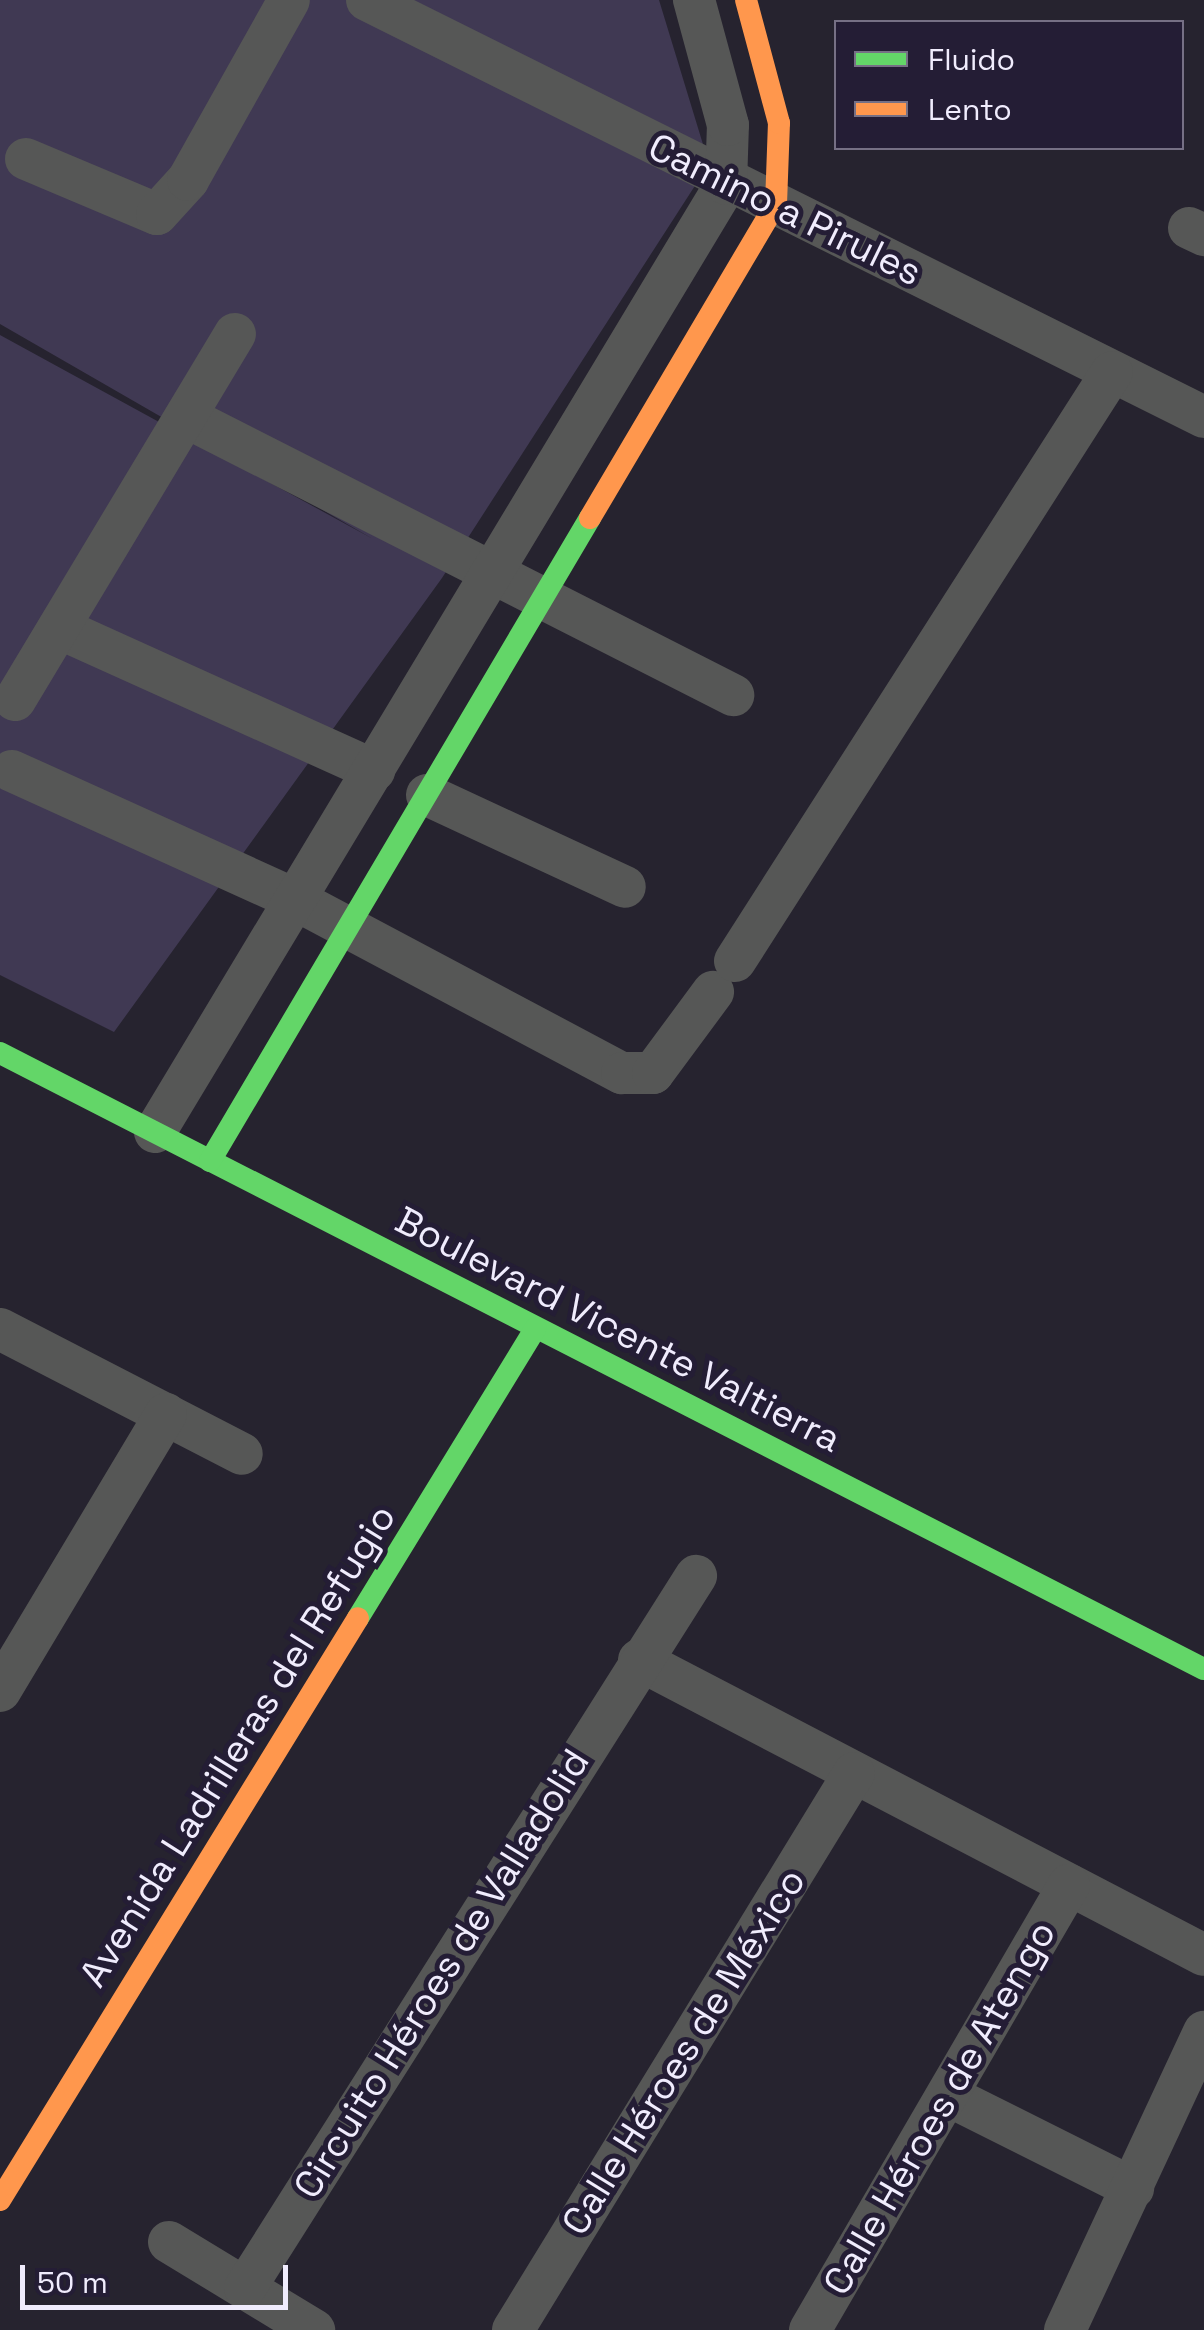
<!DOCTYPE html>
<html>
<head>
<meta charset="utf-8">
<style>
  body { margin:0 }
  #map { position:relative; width:1204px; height:2330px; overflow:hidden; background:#26232f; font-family:"Space Grotesk",sans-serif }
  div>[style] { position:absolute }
  .green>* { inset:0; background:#403953 }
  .street>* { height:42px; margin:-21px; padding:0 21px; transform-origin:21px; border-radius:21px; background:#565756 }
  .fast>* { height:22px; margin:-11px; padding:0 11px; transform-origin:11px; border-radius:11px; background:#63d668 }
  .slow>* { height:22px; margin:-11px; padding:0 11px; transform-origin:11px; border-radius:11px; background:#ff974d }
  span { translate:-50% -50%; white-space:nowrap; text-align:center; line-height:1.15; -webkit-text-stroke:10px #241d35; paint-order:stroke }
  .street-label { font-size:38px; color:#f0ecfd }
  .legend { position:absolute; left:834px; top:20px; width:350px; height:130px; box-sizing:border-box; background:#241d35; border:2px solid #767085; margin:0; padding:12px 18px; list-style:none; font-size:30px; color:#f0ecfd }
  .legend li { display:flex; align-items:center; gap:20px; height:50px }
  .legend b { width:50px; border:2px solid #767085 }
  .scale { position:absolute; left:20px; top:2265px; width:268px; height:45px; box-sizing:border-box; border:5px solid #f0ecfd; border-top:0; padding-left:12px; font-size:30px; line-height:35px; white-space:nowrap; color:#f0ecfd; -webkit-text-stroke:8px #241d35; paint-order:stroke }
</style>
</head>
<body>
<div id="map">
  <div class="green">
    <div style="clip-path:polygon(0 0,659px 0,709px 164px,442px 578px,114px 1032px,0 975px,0 335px,373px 539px,0 324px)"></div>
  </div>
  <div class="street">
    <div style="left:367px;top:0;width:935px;rotate:26.48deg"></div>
    <div style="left:26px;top:159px;width:142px;rotate:22.8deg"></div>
    <div style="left:157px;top:214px;width:46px;rotate:-47.6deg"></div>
    <div style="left:188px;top:180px;width:206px;rotate:-60.7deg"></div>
    <div style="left:1189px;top:228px;width:17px;rotate:25deg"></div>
    <div style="left:186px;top:417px;width:614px;rotate:26.94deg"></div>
    <div style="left:59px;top:628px;width:346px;rotate:24.3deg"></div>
    <div style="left:15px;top:700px;width:427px;rotate:-59deg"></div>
    <div style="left:12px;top:771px;width:312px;rotate:24.4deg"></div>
    <div style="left:296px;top:900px;width:369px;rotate:28deg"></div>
    <div style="left:622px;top:1073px;width:31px"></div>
    <div style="left:653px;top:1073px;width:101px;rotate:-53.5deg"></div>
    <div style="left:427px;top:795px;width:218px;rotate:24.9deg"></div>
    <div style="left:735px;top:961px;width:699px;rotate:-57.38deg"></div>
    <div style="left:155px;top:1132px;width:1107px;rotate:-58.94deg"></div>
    <div style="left:726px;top:184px;width:59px;rotate:-88.1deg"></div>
    <div style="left:728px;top:125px;width:130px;rotate:-105.2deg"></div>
    <div style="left:0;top:1329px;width:272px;rotate:27.3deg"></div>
    <div style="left:639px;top:1660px;width:637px;rotate:27.57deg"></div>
    <div style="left:0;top:1691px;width:323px;rotate:-59.1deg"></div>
    <div style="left:949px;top:2096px;width:206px;rotate:26.6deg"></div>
    <div style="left:169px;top:2242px;width:170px;rotate:31.3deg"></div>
    <div style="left:245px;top:2288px;width:843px;rotate:-57.65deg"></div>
    <div style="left:513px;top:2330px;width:653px;rotate:-58.52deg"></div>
    <div style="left:810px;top:2330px;width:515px;rotate:-59.8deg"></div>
    <div style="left:1065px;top:2330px;width:329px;rotate:-65deg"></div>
  </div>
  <div class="fast">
    <div style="left:0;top:1053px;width:1352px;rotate:27.1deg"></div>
    <div style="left:210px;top:1161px;width:747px;rotate:-59.42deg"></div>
    <div style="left:358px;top:1618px;width:340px;rotate:-58.5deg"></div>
  </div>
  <div class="slow">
    <div style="left:590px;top:518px;width:365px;rotate:-59.4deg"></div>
    <div style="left:776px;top:204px;width:81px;rotate:-87.9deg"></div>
    <div style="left:779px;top:123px;width:127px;rotate:-105deg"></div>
    <div style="left:0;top:2200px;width:683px;rotate:-58.4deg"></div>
  </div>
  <div class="street-label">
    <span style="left:785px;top:210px;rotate:26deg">Camino a Pirules</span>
    <span style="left:618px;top:1330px;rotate:27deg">Boulevard Vicente Valtierra</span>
    <span style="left:238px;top:1746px;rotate:-58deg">Avenida Ladrilleras del Refugio</span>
    <span style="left:442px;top:1974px;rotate:-58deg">Circuito Héroes de Valladolid</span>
    <span style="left:684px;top:2052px;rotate:-58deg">Calle Héroes de México</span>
    <span style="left:940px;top:2108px;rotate:-60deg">Calle Héroes de Atengo</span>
  </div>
  <ul class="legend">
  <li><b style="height:12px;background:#63d668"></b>Fluido</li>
  <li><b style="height:12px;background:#ff974d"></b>Lento</li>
  </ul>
  <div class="scale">50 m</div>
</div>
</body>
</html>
